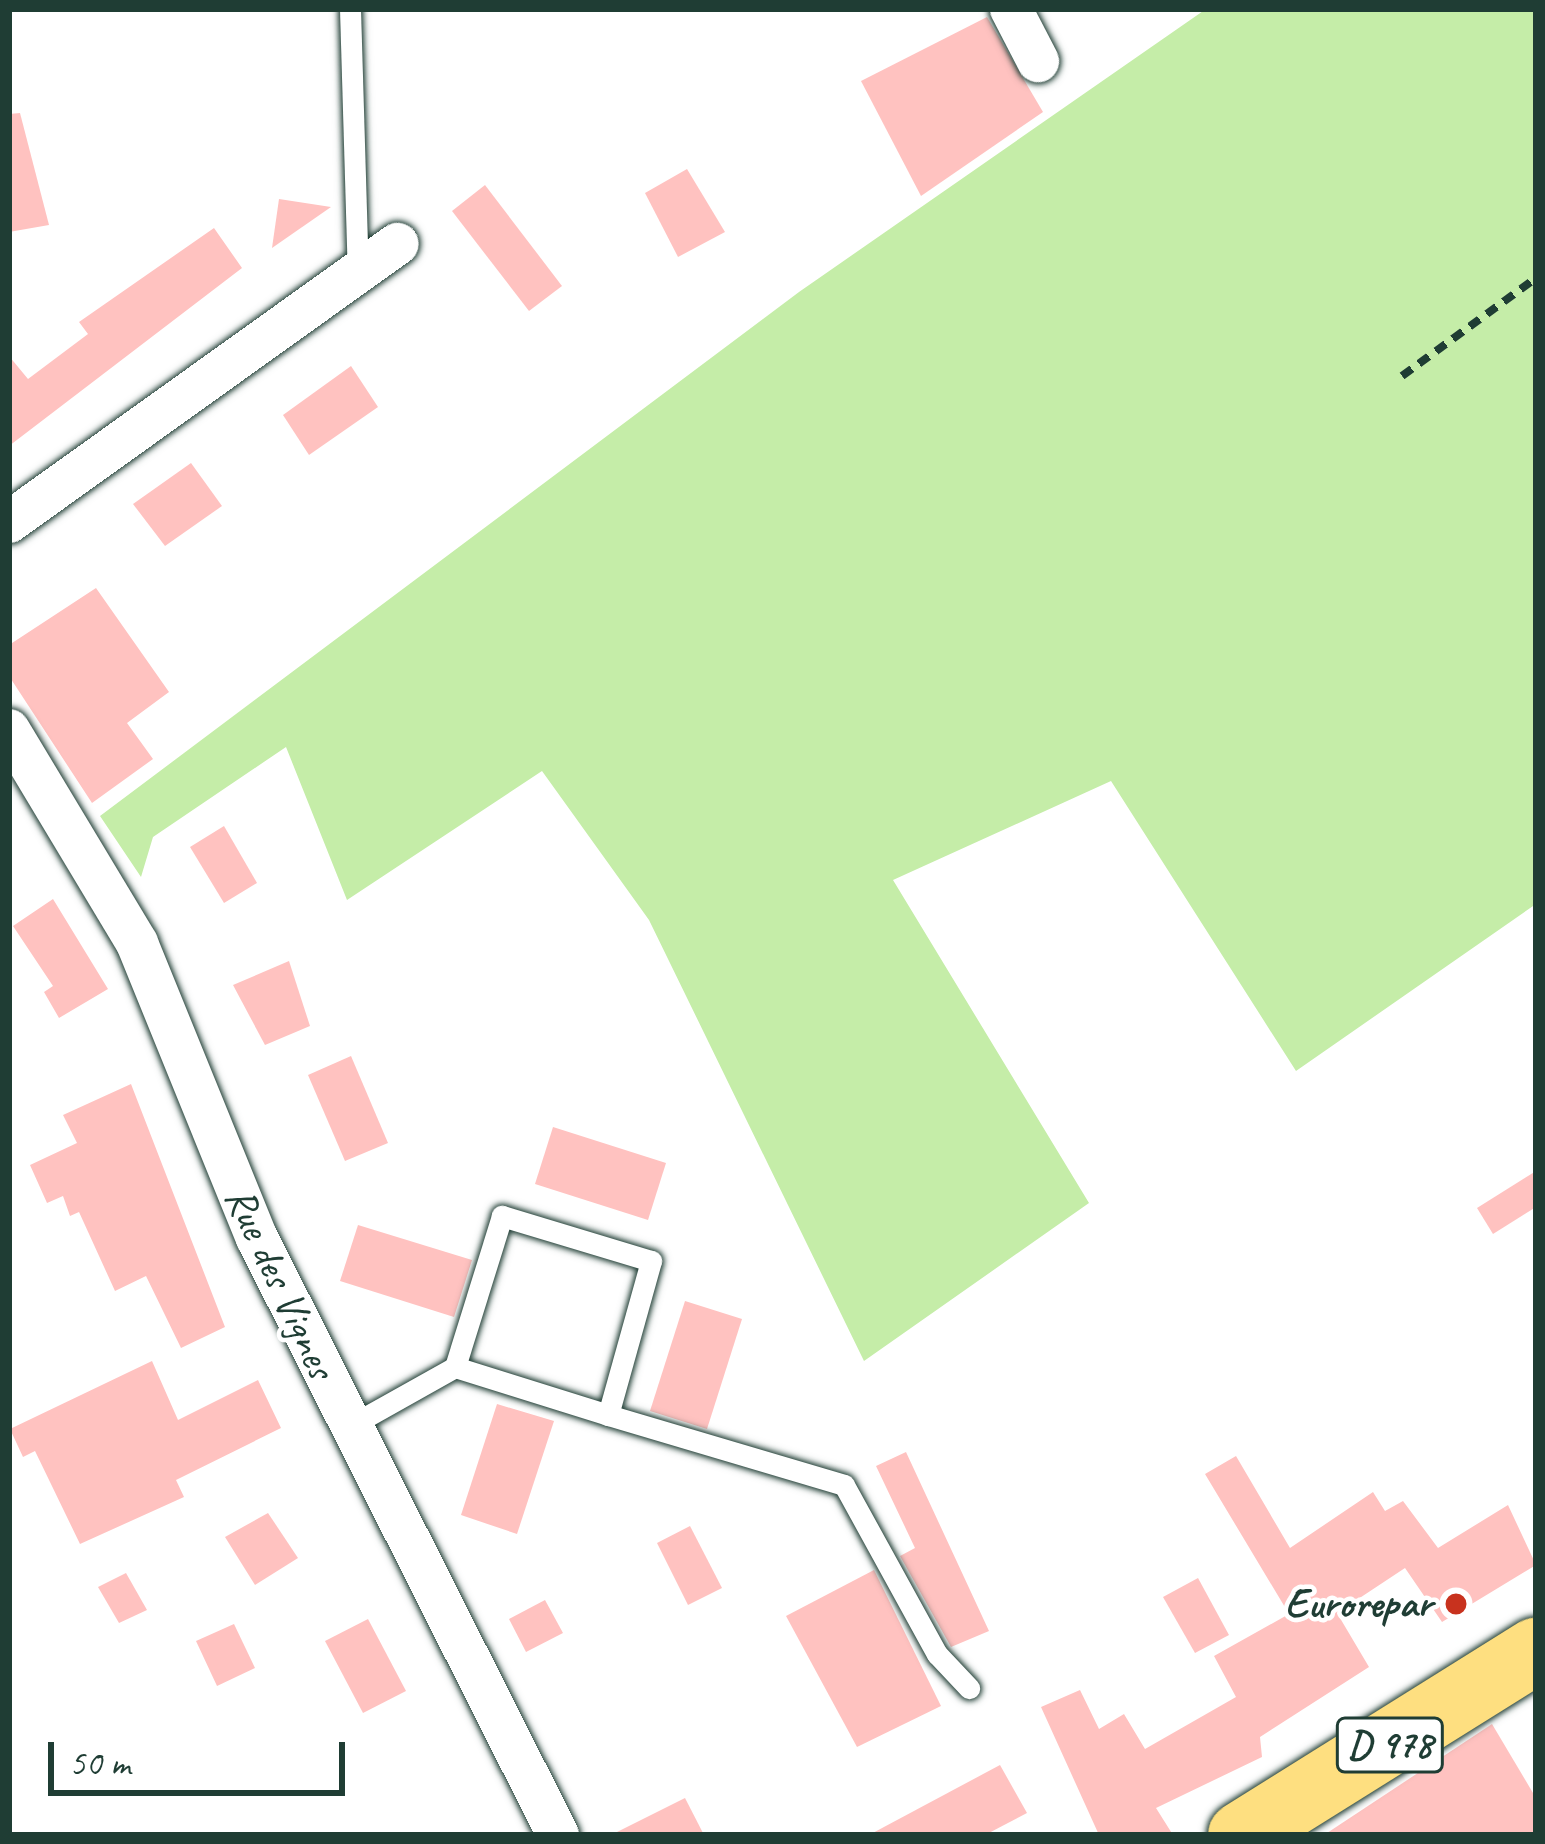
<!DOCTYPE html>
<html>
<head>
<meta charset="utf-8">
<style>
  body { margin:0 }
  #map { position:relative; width:1545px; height:1844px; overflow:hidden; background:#fff; font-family:Caveat,sans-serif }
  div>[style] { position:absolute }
  .green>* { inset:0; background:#c5eda8 }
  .building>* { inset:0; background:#ffc2c0 }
  .path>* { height:8px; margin-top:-4px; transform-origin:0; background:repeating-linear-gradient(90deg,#1f3d34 0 12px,transparent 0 21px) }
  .roads { filter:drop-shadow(0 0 3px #1f3d34) drop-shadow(0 0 3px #1f3d34) }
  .service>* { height:21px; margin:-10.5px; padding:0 10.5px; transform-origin:10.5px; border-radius:10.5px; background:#fff }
  .minor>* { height:42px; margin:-21px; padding:0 21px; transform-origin:21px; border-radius:21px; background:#fff }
  .primary>* { height:66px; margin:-33px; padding:0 33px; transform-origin:33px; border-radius:33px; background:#fedf80 }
  .dots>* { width:33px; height:33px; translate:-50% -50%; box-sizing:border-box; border:6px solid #fff; border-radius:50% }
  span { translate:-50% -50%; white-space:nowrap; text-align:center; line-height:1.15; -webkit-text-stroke:9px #fff; paint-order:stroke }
  .shield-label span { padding:3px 9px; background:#fff; border:3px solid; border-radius:9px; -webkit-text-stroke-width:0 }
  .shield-label { font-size:39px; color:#1f3d34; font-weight:700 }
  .street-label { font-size:42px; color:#1f3d34 }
  .poi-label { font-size:42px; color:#1f3d34; font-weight:700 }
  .right { translate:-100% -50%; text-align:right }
  .frame { position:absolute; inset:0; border:12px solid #1f3d34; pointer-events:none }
  .scale { position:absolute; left:48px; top:1742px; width:297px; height:54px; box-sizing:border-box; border:6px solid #1f3d34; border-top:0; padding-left:15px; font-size:36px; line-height:42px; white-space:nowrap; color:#1f3d34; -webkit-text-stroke:9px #fff; paint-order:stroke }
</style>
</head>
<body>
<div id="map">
  <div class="green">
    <div style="clip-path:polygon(1206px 9px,1536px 9px,1536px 904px,1296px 1071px,1111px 781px,893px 880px,1089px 1203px,864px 1361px,649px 920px,542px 771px,347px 900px,286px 747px,153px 837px,141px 877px,100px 816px,799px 292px)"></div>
  </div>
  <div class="building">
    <div style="clip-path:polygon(987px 17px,1043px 112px,921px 196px,861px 81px)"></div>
    <div style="clip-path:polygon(20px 113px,49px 225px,9px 232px,9px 114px)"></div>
    <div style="clip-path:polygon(687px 169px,725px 232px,678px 257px,645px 193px)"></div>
    <div style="clip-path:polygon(485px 185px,562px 286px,529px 311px,452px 211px)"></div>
    <div style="clip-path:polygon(279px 199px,331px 207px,272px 248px)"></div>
    <div style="clip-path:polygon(214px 228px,242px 268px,9px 446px,9px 356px,28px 379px,88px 334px,79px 322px)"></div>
    <div style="clip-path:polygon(351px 366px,378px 407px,309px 455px,283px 415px)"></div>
    <div style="clip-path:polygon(191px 463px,222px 506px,165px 546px,133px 504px)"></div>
    <div style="clip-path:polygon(96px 588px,169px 692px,127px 723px,153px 759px,92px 803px,9px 676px,9px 645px)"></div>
    <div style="clip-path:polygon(224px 826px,257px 883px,224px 903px,190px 847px)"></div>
    <div style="clip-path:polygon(53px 899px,108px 989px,59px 1018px,44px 992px,53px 986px,13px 926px)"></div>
    <div style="clip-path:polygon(289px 961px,310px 1026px,265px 1045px,233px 985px)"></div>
    <div style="clip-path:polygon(351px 1056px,388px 1143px,345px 1161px,308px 1075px)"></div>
    <div style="clip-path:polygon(131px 1084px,225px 1327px,181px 1348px,146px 1276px,115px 1291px,79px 1212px,70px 1216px,63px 1196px,47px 1203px,30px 1165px,77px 1143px,63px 1115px)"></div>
    <div style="clip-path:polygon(553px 1127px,666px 1163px,648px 1220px,535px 1184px)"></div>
    <div style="clip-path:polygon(1536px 1171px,1536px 1207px,1493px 1234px,1477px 1208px)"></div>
    <div style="clip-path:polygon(358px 1225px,472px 1260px,454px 1317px,340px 1281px)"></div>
    <div style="clip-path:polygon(685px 1301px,742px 1319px,707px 1429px,650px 1411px)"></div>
    <div style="clip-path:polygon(152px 1361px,178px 1420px,258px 1380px,281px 1428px,176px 1480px,184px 1497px,80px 1544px,35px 1451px,23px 1457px,10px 1429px)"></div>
    <div style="clip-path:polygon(497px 1404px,554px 1421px,517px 1534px,461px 1515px)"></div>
    <div style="clip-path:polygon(906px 1452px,989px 1631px,951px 1647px,900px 1556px,915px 1548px,876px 1466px)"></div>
    <div style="clip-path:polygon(1236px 1456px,1290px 1548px,1373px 1492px,1385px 1511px,1403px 1501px,1438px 1548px,1508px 1505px,1536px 1565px,1442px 1622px,1405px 1568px,1337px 1613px,1369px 1667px,1260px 1737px,1262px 1757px,1156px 1808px,1173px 1835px,1099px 1835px,1041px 1707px,1080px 1690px,1099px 1729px,1124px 1714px,1145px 1749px,1236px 1697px,1214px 1656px,1289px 1614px,1205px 1474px)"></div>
    <div style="clip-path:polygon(268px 1513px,298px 1558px,255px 1585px,225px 1537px)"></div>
    <div style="clip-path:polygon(690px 1526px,722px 1588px,688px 1605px,657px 1543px)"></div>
    <div style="clip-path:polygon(874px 1570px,941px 1706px,857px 1747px,786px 1616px)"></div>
    <div style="clip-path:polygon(126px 1573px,147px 1610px,119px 1623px,98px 1587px)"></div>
    <div style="clip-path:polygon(1198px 1578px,1229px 1635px,1195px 1653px,1163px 1597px)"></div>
    <div style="clip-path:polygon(545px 1600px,563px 1633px,526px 1652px,509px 1619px)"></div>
    <div style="clip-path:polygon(368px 1619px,406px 1691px,363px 1713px,325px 1641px)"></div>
    <div style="clip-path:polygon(234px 1624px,255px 1668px,217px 1686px,196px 1641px)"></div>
    <div style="clip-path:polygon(1492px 1724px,1536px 1798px,1536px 1835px,1324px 1835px)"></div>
    <div style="clip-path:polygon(1000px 1765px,1027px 1813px,985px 1835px,869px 1835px)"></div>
    <div style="clip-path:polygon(685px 1798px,704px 1835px,611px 1835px)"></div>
  </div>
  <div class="path">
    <div style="left:1402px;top:376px;width:166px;rotate:-36.2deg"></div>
  </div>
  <div class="roads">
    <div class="service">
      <div style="left:350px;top:9px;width:264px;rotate:88.3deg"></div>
      <div style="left:608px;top:1415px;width:160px;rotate:-74.4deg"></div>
      <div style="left:651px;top:1261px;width:156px;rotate:-163.2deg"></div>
      <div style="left:502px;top:1216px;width:158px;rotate:107.3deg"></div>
      <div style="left:455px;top:1367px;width:160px;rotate:17.4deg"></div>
      <div style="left:608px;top:1415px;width:246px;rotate:16.5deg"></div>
      <div style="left:844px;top:1485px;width:193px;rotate:61.2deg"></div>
      <div style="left:937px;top:1654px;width:47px;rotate:46.7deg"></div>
      <div style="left:348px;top:1427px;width:123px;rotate:-29.3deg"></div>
    </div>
    <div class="minor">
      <div style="left:1011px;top:9px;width:59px;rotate:62.6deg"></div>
      <div style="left:9px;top:522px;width:478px;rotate:-35.6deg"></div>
      <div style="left:9px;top:730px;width:249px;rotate:59deg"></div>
      <div style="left:137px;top:943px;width:318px;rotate:67.9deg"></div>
      <div style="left:257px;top:1238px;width:669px;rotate:63.24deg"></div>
    </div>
    <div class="primary">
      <div style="left:1241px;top:1835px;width:348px;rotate:-32deg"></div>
    </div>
  </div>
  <div class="dots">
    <div style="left:1456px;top:1604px;background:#c8321e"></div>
  </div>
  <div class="shield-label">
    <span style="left:1390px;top:1745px">D 978</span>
  </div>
  <div class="street-label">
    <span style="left:280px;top:1283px;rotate:65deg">Rue des Vignes</span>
  </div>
  <div class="poi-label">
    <span class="right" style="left:1432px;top:1604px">Eurorepar</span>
  </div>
  <div class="frame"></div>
  <div class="scale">50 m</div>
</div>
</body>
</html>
